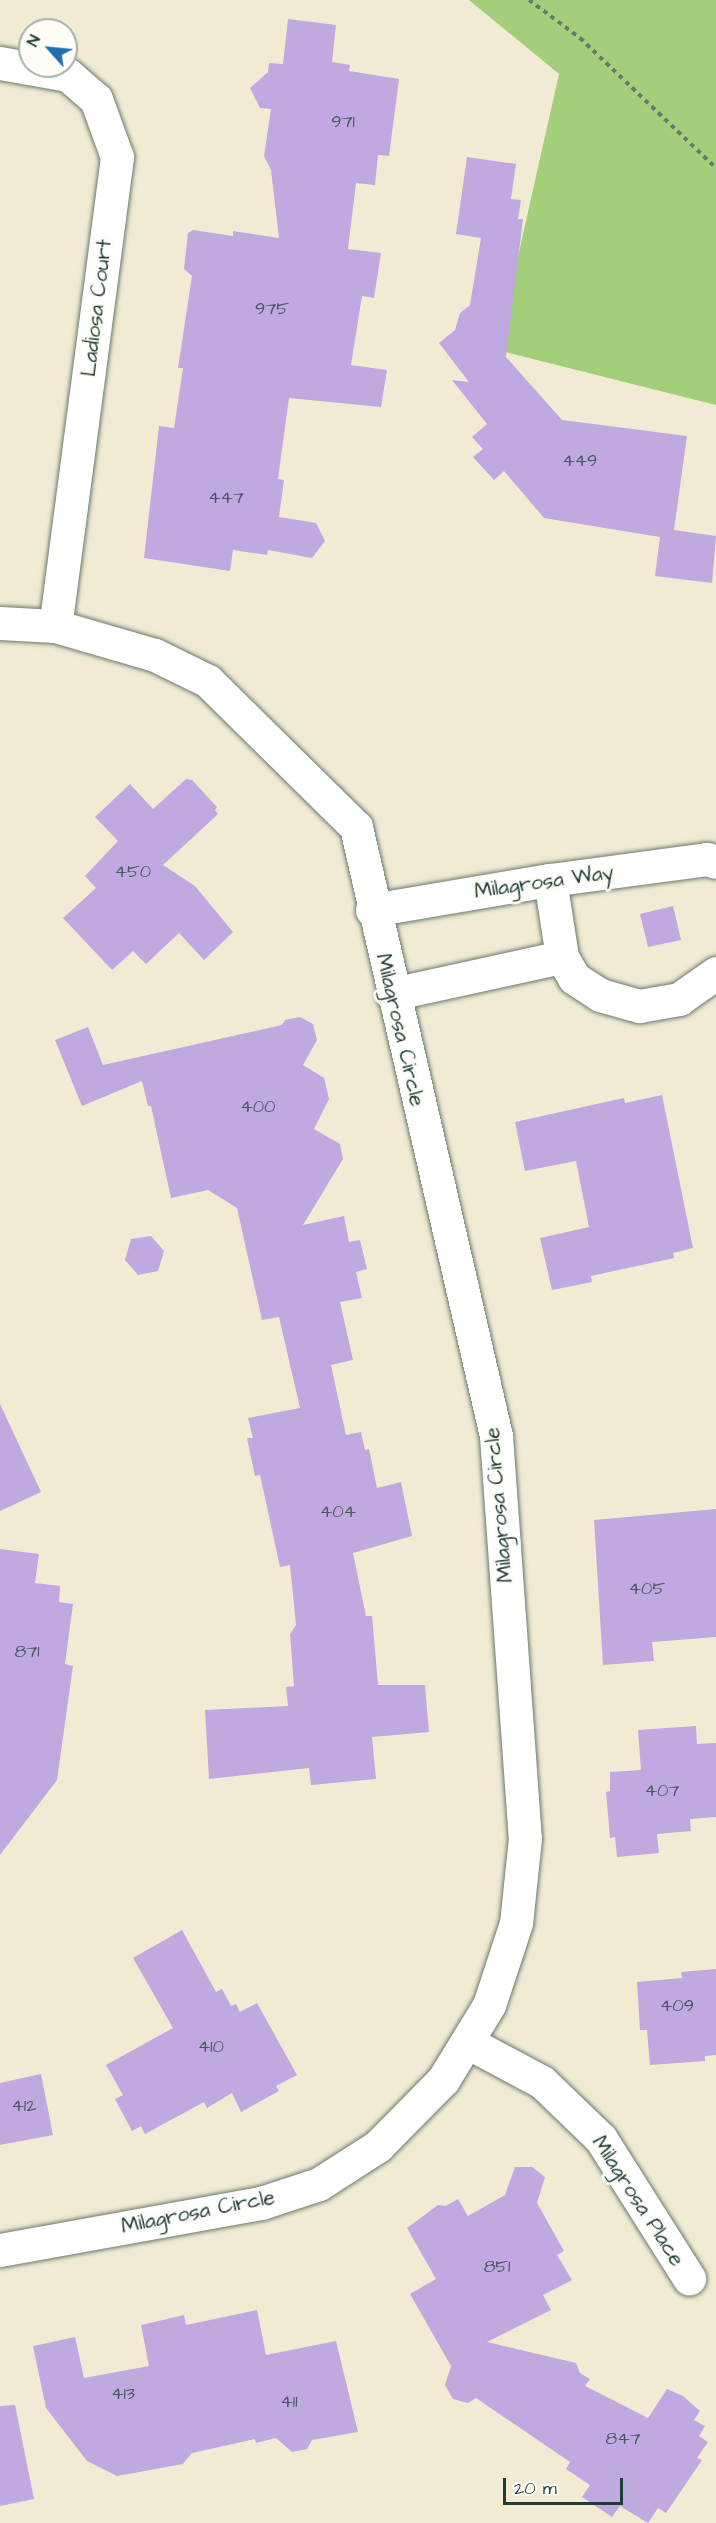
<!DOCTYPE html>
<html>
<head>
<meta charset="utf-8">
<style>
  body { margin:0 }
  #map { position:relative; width:716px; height:2523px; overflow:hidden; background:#f2ebd4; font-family:"Architects Daughter",sans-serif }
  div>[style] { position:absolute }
  .green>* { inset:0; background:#a5ce7a }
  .building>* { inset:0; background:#c0a8e0 }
  .path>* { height:4px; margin-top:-2px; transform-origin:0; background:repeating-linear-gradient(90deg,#697a6c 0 4.5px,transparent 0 9px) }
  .roads { filter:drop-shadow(0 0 2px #697a6c) drop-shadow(0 0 2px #697a6c) }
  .street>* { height:33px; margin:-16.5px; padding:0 16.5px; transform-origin:16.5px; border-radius:16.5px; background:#fff }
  span { translate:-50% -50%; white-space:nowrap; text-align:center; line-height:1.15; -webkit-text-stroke:6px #fdfcf7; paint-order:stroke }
  .number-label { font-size:18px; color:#47585f }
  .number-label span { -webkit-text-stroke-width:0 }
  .street-label { font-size:21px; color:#1f3d34 }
  .north { position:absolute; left:18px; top:18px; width:60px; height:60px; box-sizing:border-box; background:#fdfcf7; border:2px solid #a4b0a9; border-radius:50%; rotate:297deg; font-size:16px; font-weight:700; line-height:24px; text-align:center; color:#1f3d34 }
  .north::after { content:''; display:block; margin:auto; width:21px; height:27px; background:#1f6fb2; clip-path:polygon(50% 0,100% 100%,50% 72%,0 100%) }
  .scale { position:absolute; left:503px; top:2478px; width:120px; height:27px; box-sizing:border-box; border:3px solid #1f3d34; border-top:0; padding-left:8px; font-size:18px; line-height:21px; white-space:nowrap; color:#1f3d34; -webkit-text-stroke:4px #fdfcf7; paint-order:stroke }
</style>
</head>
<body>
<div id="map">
  <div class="green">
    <div style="clip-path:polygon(469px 0,716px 0,716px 405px,497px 350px,559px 74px)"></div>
  </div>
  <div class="building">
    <div style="clip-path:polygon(288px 19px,336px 25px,332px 62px,350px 65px,349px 71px,399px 79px,389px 156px,378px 155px,375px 185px,356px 183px,348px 249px,381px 253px,374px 298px,362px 296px,351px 365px,387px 370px,381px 407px,289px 398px,278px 479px,284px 480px,279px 517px,316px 523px,325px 541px,312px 558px,268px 550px,267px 555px,233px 550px,230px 571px,144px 558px,159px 426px,174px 428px,183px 368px,178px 368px,192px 276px,184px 269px,188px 233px,193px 230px,233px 236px,233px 231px,279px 238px,271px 170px,264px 156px,271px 109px,260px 108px,250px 88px,268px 72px,269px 63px,283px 64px)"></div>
    <div style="clip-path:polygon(467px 157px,516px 164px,511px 199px,521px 200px,518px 219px,523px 219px,506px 357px,562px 420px,687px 436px,674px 530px,716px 536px,712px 583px,655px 576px,660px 537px,544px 518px,504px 471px,494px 480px,473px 457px,483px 449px,472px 437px,487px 424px,452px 380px,469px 382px,439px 343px,455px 330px,460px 313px,470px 305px,481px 238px,456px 234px)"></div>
    <div style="clip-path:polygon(186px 779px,192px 780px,217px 807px,215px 810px,218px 814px,163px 865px,195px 886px,233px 932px,204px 960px,179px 933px,146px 964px,133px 951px,112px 970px,63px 918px,96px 888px,85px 876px,118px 841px,95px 817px,130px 784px,153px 809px)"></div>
    <div style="clip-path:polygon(673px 906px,681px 940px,648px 947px,640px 914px)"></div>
    <div style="clip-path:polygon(300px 1017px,313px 1024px,317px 1040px,303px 1065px,324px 1078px,329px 1099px,314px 1129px,340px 1144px,343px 1159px,303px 1225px,344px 1216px,349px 1242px,360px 1240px,367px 1269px,356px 1272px,362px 1298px,340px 1302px,353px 1360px,331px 1365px,346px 1435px,361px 1432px,365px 1450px,369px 1449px,377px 1488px,401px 1482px,412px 1536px,353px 1553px,366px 1616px,372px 1616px,378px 1685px,425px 1685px,429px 1732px,372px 1737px,376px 1779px,311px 1785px,309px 1768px,209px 1779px,205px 1710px,288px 1706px,286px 1687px,294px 1686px,290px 1634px,296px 1625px,290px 1565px,280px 1567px,260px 1475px,255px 1476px,247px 1438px,253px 1438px,248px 1418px,300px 1408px,279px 1317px,262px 1320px,237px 1208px,208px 1190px,171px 1198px,151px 1106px,148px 1106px,142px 1081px,82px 1106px,55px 1040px,88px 1027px,103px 1065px,282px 1025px,285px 1020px)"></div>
    <div style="clip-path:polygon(662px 1095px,693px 1248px,673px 1253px,674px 1258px,591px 1276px,592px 1282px,552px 1290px,540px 1238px,589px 1227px,576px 1161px,525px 1171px,515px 1122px,624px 1098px,625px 1103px)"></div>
    <div style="clip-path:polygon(151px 1236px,164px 1251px,158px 1271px,138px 1275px,125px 1260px,131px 1239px)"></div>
    <div style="clip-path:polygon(0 1404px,41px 1492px,0 1511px)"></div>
    <div style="clip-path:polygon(716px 1509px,716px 1637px,652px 1642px,654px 1661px,603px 1665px,594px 1520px)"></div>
    <div style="clip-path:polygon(0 1549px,39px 1554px,35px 1583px,60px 1586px,59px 1602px,73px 1604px,65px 1664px,73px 1666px,57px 1780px,0 1855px)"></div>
    <div style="clip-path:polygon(696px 1726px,697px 1744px,716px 1743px,716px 1817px,690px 1819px,691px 1831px,657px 1834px,659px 1853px,617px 1857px,615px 1837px,610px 1838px,606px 1792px,610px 1791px,610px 1772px,641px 1770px,638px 1730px)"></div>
    <div style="clip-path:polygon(182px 1930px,216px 1992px,222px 1989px,231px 2006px,236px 2004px,240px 2012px,257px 2003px,297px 2075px,276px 2086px,279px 2091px,241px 2112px,232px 2093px,207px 2108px,204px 2102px,145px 2134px,141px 2126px,132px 2131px,115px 2099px,123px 2095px,106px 2065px,173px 2028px,133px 1958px)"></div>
    <div style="clip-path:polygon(716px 1969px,716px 2055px,705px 2056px,705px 2061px,650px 2065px,647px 2030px,640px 2030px,637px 1982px,682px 1978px,681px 1972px)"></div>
    <div style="clip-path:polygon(41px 2074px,53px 2135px,0 2145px,0 2083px)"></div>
    <div style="clip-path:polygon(515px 2167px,532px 2167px,545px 2177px,537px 2203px,564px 2251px,557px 2255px,572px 2280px,543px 2295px,551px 2310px,487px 2342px,576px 2363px,580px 2373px,590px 2379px,585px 2386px,648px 2418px,667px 2389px,683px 2396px,700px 2411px,694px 2420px,705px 2426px,699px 2436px,708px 2442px,697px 2458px,702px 2460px,666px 2513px,658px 2508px,648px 2523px,620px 2506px,612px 2517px,582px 2497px,590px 2485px,566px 2469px,570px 2462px,476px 2398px,468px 2403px,453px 2399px,445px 2385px,451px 2366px,410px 2294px,436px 2279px,407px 2228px,438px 2205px,446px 2206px,458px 2199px,468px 2216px,505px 2195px)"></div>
    <div style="clip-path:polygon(257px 2310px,266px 2355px,336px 2341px,358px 2432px,312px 2440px,307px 2449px,292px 2452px,276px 2438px,256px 2443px,255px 2439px,192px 2453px,183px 2464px,117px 2476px,87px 2461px,46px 2408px,33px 2346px,75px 2337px,84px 2378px,149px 2366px,141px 2325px,184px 2315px,186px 2325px)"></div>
    <div style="clip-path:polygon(15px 2405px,34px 2499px,0 2506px,0 2406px)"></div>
  </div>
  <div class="path">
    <div style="left:529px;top:0;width:64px;rotate:36.7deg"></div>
    <div style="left:580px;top:38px;width:188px;rotate:43.7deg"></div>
  </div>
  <div class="roads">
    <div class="street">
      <div style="left:0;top:63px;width:69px;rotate:10deg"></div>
      <div style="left:68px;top:75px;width:37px;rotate:41deg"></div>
      <div style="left:96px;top:99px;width:62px;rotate:70.1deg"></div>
      <div style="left:117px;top:157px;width:473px;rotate:97.5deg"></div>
      <div style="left:0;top:623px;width:55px;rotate:3.1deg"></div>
      <div style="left:55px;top:626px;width:104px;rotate:16.2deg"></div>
      <div style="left:155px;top:655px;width:59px;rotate:26.1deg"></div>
      <div style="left:208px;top:681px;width:208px;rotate:44.6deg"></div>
      <div style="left:356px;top:827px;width:625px;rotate:77.05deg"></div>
      <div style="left:496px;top:1436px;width:403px;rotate:85.9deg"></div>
      <div style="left:525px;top:1838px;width:85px;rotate:96deg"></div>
      <div style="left:516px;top:1923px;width:86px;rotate:108.2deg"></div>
      <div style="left:489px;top:2005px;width:88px;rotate:121.5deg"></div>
      <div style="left:443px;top:2080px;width:93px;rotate:134.6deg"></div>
      <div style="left:378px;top:2146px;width:70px;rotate:147.2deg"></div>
      <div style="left:319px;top:2184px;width:61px;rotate:161.9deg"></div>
      <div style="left:261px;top:2203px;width:265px;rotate:169.8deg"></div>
      <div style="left:550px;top:880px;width:78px;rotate:81.1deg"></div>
      <div style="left:372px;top:910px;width:181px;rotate:-9.6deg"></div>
      <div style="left:550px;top:880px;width:158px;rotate:-7.6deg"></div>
      <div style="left:707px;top:859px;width:9px;rotate:18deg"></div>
      <div style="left:392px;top:994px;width:174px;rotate:-12.3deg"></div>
      <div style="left:562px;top:957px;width:24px;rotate:60deg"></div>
      <div style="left:574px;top:978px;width:31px;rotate:33deg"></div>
      <div style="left:600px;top:995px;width:41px;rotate:15.8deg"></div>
      <div style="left:639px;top:1006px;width:41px;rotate:-9.9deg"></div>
      <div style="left:679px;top:999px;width:45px;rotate:-35.1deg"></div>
      <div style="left:469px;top:2043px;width:83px;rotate:28.1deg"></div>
      <div style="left:542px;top:2082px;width:82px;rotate:44deg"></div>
      <div style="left:601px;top:2139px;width:165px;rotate:57.7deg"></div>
    </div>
  </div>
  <div class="number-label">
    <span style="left:343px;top:122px">971</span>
    <span style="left:272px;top:309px">975</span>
    <span style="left:580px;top:461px">449</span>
    <span style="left:226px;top:498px">447</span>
    <span style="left:133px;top:872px">450</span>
    <span style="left:258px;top:1107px">400</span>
    <span style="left:338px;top:1512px">404</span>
    <span style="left:647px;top:1589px">405</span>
    <span style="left:27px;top:1652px">871</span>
    <span style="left:662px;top:1791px">407</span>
    <span style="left:677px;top:2006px">409</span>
    <span style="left:211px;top:2047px">410</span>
    <span style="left:24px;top:2106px">412</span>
    <span style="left:497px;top:2267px">851</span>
    <span style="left:123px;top:2394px">413</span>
    <span style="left:289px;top:2402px">411</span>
    <span style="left:623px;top:2439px">847</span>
  </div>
  <div class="street-label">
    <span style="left:97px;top:308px;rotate:-83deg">Ladiosa Court</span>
    <span style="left:544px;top:882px;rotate:-8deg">Milagrosa Way</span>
    <span style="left:400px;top:1030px;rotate:77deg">Milagrosa Circle</span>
    <span style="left:499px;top:1505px;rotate:-95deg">Milagrosa Circle</span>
    <span style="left:638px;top:2201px;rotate:57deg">Milagrosa Place</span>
    <span style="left:198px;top:2212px;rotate:-11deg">Milagrosa Circle</span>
  </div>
  <div class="north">N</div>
  <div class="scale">20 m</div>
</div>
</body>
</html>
